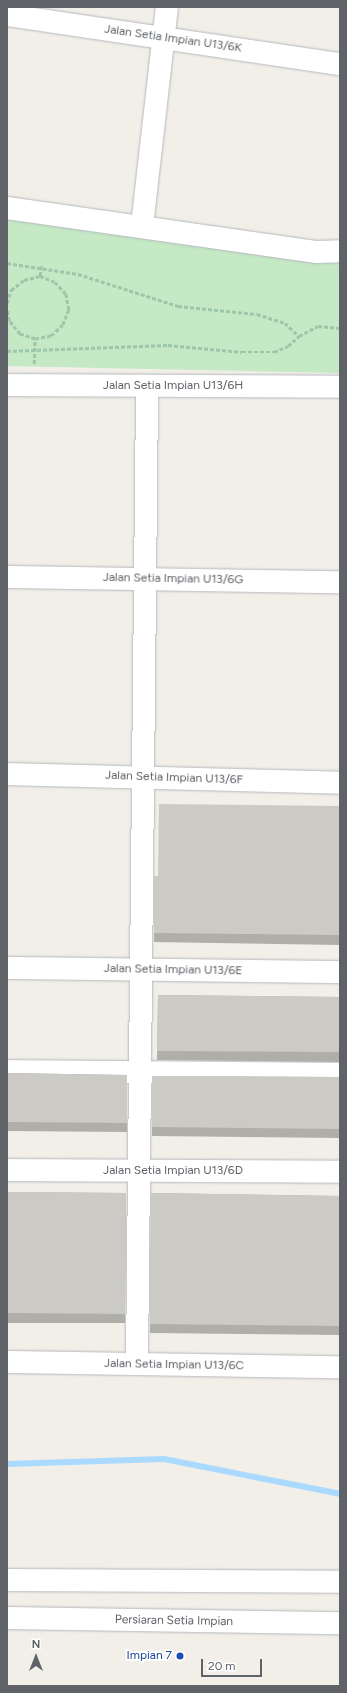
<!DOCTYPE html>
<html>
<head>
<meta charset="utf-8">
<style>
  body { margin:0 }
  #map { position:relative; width:347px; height:1693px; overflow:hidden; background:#f1efe8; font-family:Figtree,sans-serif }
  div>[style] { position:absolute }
  .green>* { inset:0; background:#c5e8c5 }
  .stream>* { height:6px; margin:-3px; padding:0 3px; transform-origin:3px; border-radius:3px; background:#aadaff }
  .path>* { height:2.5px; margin-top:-1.25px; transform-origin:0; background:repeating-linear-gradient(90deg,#9cc7a9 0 4px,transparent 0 6px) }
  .roads { filter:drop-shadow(0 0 1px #b5b8bc) drop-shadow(0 0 1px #b5b8bc) }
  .minor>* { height:22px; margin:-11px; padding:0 11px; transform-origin:11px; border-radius:11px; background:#fff }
  .wall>* { inset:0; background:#afaea9 }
  .building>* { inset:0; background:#cccac5 }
  .dots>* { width:11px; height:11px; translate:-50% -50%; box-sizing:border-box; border:2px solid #fff; border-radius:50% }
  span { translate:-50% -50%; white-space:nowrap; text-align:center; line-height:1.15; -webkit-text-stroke:3.5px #fff; paint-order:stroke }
  .street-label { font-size:12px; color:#5f6368 }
  .transit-label { font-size:12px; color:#164399 }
  .right { translate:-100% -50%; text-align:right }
  .frame { position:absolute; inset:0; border:8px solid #5f6368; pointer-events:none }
  .north { position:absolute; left:16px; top:1637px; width:40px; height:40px; -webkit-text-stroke:3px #fff; paint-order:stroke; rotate:0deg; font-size:11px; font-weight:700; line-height:16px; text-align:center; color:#5f6368 }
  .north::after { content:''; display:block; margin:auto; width:14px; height:18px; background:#5f6368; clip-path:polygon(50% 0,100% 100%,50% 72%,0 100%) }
  .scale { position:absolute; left:201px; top:1659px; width:61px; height:18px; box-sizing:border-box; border:2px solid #5f6368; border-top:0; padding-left:5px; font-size:12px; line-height:14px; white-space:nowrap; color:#5f6368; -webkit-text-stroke:3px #fff; paint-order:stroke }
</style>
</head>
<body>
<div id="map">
  <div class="green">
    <div style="clip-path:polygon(7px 219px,322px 261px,340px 252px,340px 373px,7px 366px)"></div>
  </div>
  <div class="stream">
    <div style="left:7px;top:1464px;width:157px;rotate:-1.8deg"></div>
    <div style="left:164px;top:1459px;width:179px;rotate:11.2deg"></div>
  </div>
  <div class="path">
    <div style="left:7px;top:263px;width:72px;rotate:8.8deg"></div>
    <div style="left:78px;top:274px;width:105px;rotate:17.7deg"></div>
    <div style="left:178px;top:306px;width:79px;rotate:5.8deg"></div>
    <div style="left:257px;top:314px;width:29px;rotate:18deg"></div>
    <div style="left:285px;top:323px;width:19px;rotate:43deg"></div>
    <div style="left:40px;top:276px;width:10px;rotate:-84deg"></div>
    <div style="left:7px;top:303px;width:14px;rotate:-73deg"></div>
    <div style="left:11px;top:290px;width:16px;rotate:-38deg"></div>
    <div style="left:24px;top:280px;width:16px;rotate:-14deg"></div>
    <div style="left:40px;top:276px;width:16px;rotate:22deg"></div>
    <div style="left:55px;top:282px;width:16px;rotate:47deg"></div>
    <div style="left:66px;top:294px;width:16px;rotate:79deg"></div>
    <div style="left:69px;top:310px;width:16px;rotate:112deg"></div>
    <div style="left:63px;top:325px;width:16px;rotate:137deg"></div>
    <div style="left:51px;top:336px;width:16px;rotate:169deg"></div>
    <div style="left:35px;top:339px;width:16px;rotate:-162deg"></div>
    <div style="left:20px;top:334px;width:17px;rotate:-130deg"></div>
    <div style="left:9px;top:321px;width:11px;rotate:-100deg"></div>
    <div style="left:7px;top:351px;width:161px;rotate:-2.1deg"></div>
    <div style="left:168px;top:345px;width:74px;rotate:5.4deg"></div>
    <div style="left:242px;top:352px;width:32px"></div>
    <div style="left:274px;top:352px;width:15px;rotate:-23deg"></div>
    <div style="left:288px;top:346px;width:15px;rotate:-42deg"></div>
    <div style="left:299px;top:336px;width:21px;rotate:-28deg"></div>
    <div style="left:318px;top:326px;width:22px;rotate:5deg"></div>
    <div style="left:34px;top:364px;width:25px;rotate:-88deg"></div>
  </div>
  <div class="roads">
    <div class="minor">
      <div style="left:7px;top:15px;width:337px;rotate:8.4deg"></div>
      <div style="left:7px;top:208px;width:313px;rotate:8.1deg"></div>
      <div style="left:317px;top:252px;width:23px;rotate:-2deg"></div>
      <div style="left:142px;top:226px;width:220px;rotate:-83.5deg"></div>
      <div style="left:7px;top:385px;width:333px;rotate:0.3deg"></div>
      <div style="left:7px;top:577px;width:333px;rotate:0.9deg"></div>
      <div style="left:7px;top:774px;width:333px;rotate:1.5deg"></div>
      <div style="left:7px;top:968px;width:333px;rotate:0.7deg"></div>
      <div style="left:7px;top:1071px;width:333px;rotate:0.5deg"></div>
      <div style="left:7px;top:1170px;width:333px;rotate:0.3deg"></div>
      <div style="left:7px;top:1362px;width:333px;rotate:0.9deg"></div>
      <div style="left:137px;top:1364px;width:977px;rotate:-89.41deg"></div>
      <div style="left:7px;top:1580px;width:333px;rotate:0.3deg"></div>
      <div style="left:7px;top:1618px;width:333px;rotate:0.9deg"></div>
    </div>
  </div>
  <div class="wall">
    <div style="clip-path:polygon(340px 806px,340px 945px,154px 942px,154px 876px,158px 876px)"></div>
    <div style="clip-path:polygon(158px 995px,340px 997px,340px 1062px,157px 1060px)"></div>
    <div style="clip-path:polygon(7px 1073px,127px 1075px,127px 1132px,7px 1131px)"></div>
    <div style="clip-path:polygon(152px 1076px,340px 1077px,340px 1138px,152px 1136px)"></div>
    <div style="clip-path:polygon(7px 1192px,126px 1193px,125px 1323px,7px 1323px)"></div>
    <div style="clip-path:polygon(151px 1193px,340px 1196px,340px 1335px,150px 1333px)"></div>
  </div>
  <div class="building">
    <div style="clip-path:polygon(159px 804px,340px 806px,340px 935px,154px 933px,154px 876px,158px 876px)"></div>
    <div style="clip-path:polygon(158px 995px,340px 997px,340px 1052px,157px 1051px)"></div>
    <div style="clip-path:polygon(7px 1073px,127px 1075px,127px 1123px,7px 1122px)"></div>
    <div style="clip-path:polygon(152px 1076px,340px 1077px,340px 1129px,152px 1127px)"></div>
    <div style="clip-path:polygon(7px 1192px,126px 1193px,125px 1314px,7px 1313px)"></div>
    <div style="clip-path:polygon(151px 1193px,340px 1196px,340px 1326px,150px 1324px)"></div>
  </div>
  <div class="dots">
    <div style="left:180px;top:1656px;background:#1a4fb4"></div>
  </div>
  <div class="street-label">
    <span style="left:173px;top:39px;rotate:8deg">Jalan Setia Impian U13/6K</span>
    <span style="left:173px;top:386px">Jalan Setia Impian U13/6H</span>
    <span style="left:173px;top:579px;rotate:1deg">Jalan Setia Impian U13/6G</span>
    <span style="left:174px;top:778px;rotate:2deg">Jalan Setia Impian U13/6F</span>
    <span style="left:173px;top:970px;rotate:1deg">Jalan Setia Impian U13/6E</span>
    <span style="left:173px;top:1171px">Jalan Setia Impian U13/6D</span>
    <span style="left:174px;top:1365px;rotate:1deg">Jalan Setia Impian U13/6C</span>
    <span style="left:174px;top:1621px;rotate:1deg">Persiaran Setia Impian</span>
  </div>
  <div class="transit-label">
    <span class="right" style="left:172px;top:1656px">Impian 7</span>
  </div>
  <div class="frame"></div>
  <div class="north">N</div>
  <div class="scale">20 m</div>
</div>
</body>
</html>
